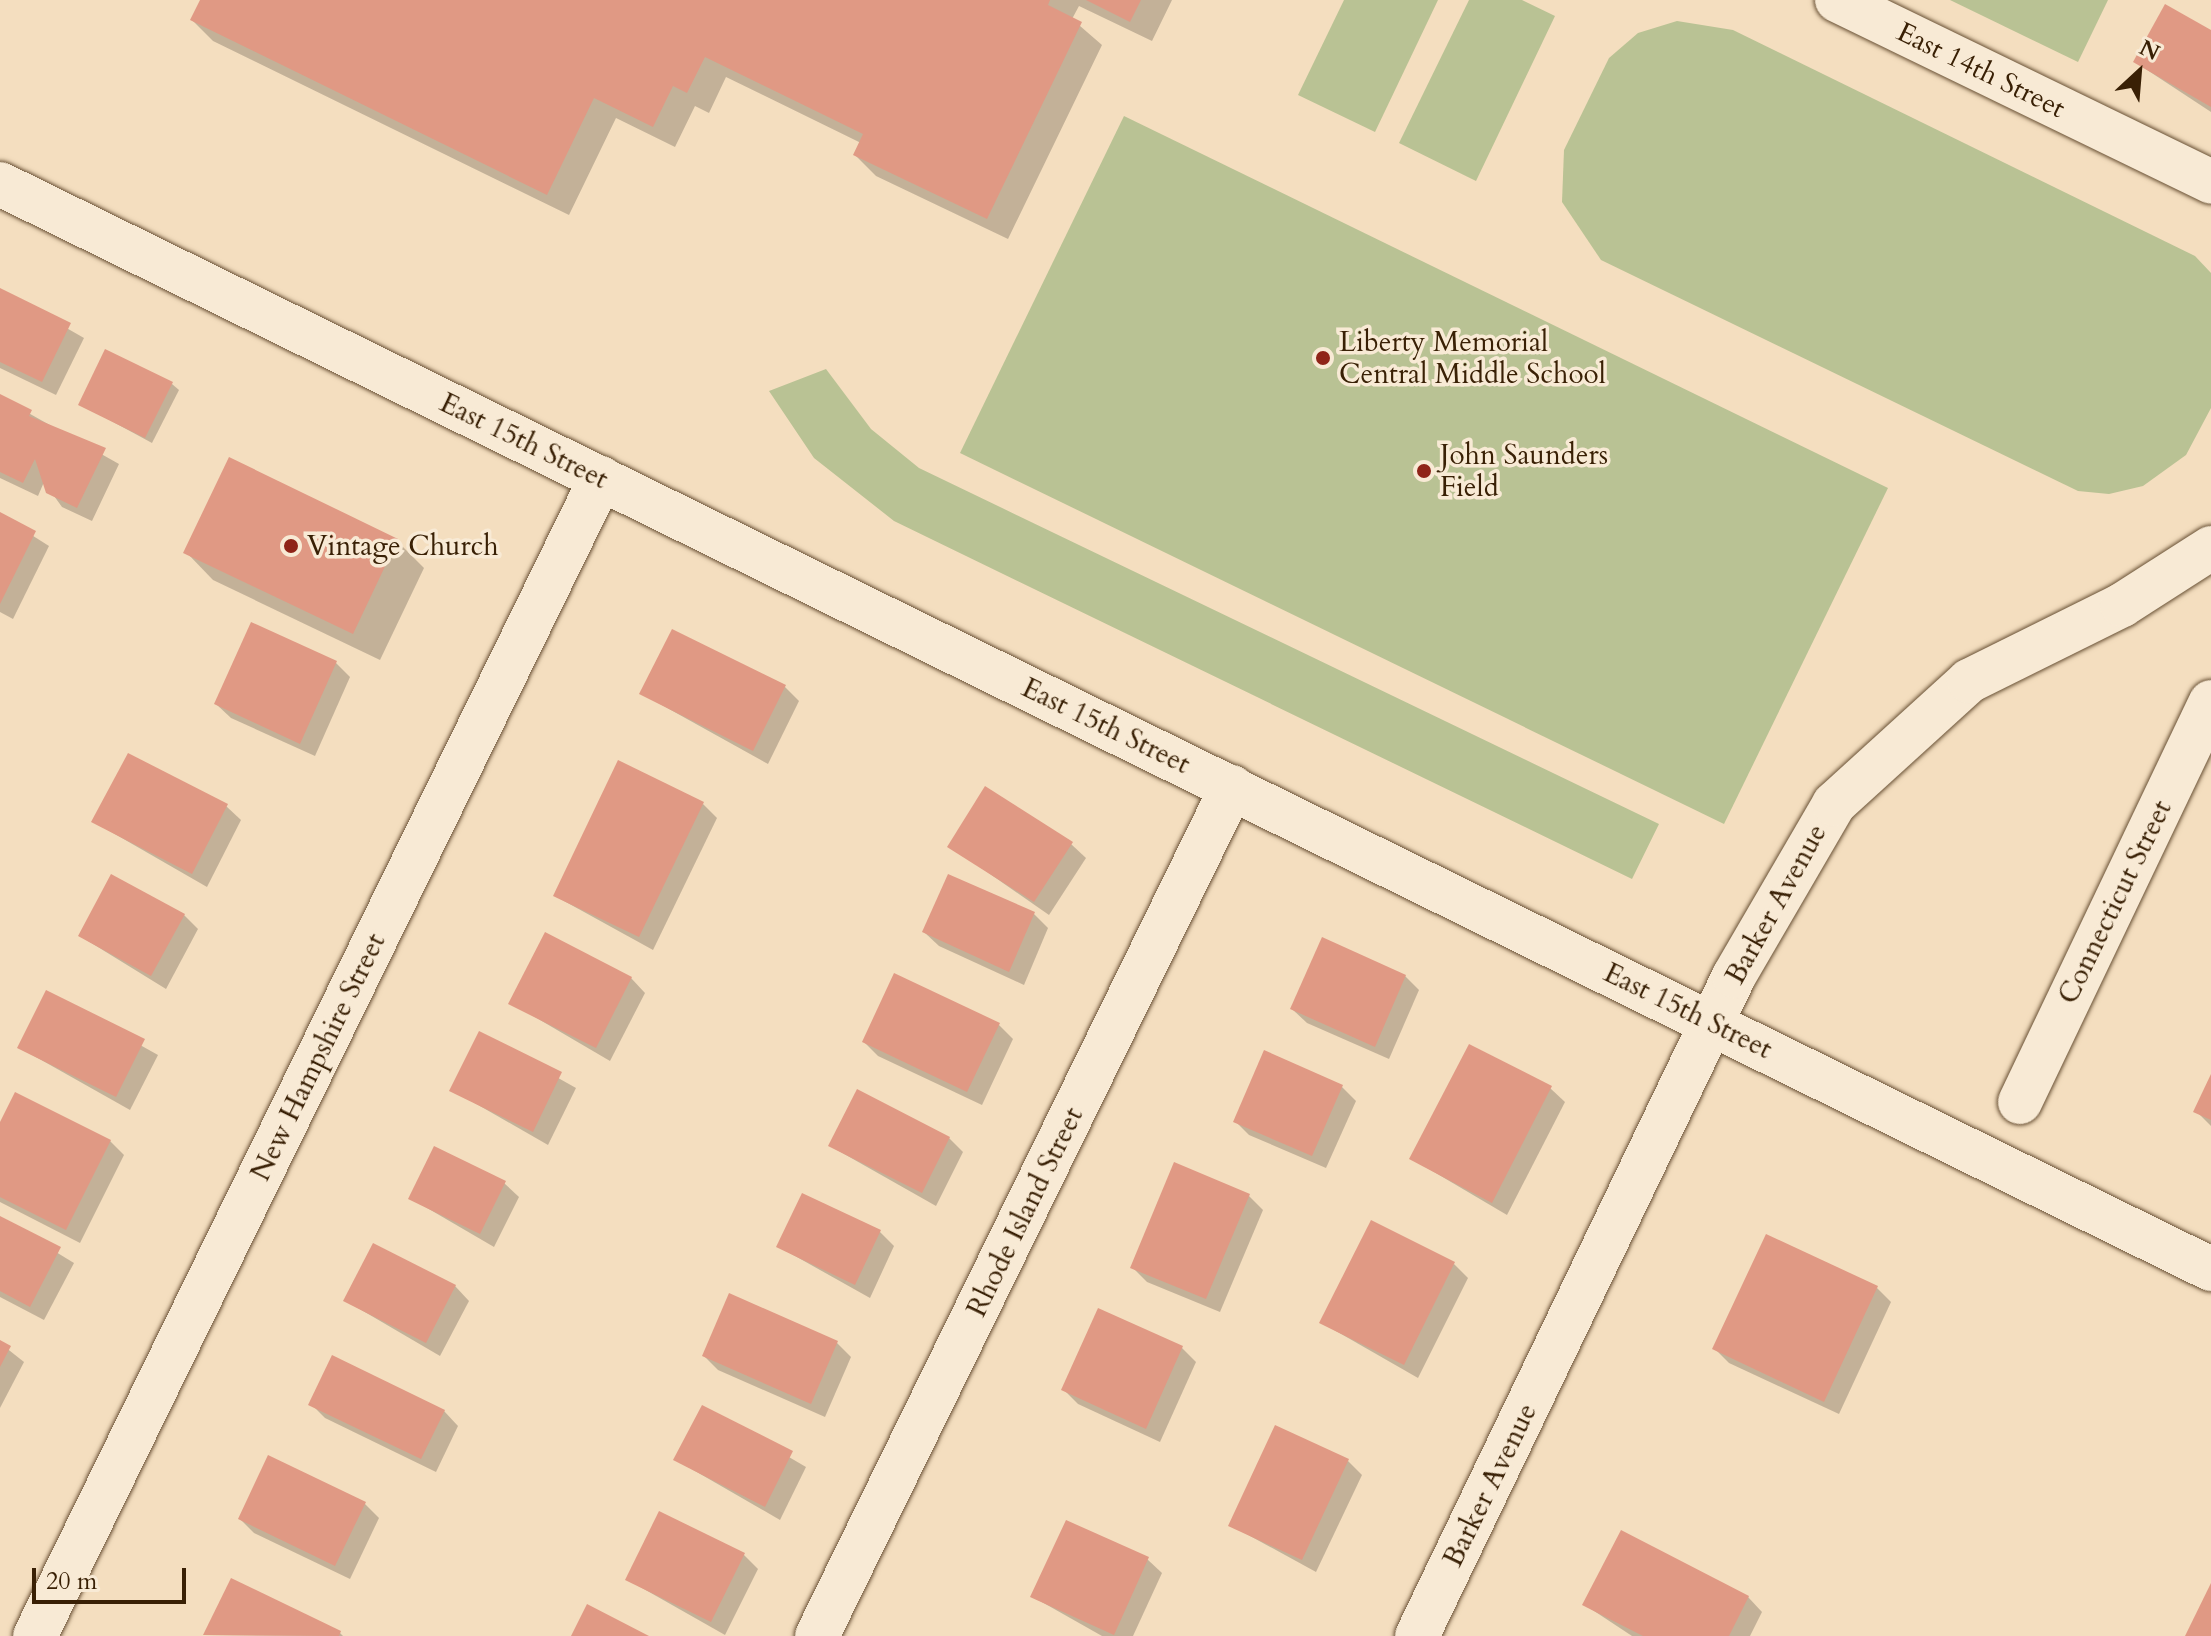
<!DOCTYPE html>
<html>
<head>
<meta charset="utf-8">
<style>
  body { margin:0 }
  #map { position:relative; width:2211px; height:1636px; overflow:hidden; background:#f4debf; font-family:Cardo,serif }
  div>[style] { position:absolute }
  .green>* { inset:0; background:#b9c294 }
  .shadow>* { inset:0; background:#0003 }
  .building>* { inset:0; background:#e09984 }
  .roads { filter:drop-shadow(0 0 2px #685034) drop-shadow(0 0 2px #685034) }
  .street>* { height:44px; margin:-22px; padding:0 22px; transform-origin:22px; border-radius:22px; background:#f8ead5 }
  .secondary>* { height:44px; margin:-22px; padding:0 22px; transform-origin:22px; border-radius:22px; background:#f8ead5 }
  .dots>* { width:22px; height:22px; translate:-50% -50%; box-sizing:border-box; border:4px solid #f8ead5; border-radius:50% }
  span { translate:-50% -50%; white-space:nowrap; text-align:center; line-height:1.15; -webkit-text-stroke:7px #f8ead5; paint-order:stroke }
  .street-label { font-size:28px; color:#392005 }
  .poi-label { font-size:28px; color:#392005 }
  .left { translate:0 -50%; text-align:left }
  .north { position:absolute; left:2099px; top:32px; width:80px; height:80px; -webkit-text-stroke:6px #f8ead5; paint-order:stroke; rotate:26deg; font-size:22px; font-weight:700; line-height:32px; text-align:center; color:#392005 }
  .north::after { content:''; display:block; margin:auto; width:28px; height:36px; background:#392005; clip-path:polygon(50% 0,100% 100%,50% 72%,0 100%) }
  .scale { position:absolute; left:32px; top:1568px; width:154px; height:36px; box-sizing:border-box; border:4px solid #392005; border-top:0; padding-left:10px; font-size:24px; line-height:28px; white-space:nowrap; color:#392005; -webkit-text-stroke:6px #f8ead5; paint-order:stroke }
</style>
</head>
<body>
<div id="map">
  <div class="green">
    <div style="clip-path:polygon(1344px 0,1438px 0,1375px 132px,1298px 95px)"></div>
    <div style="clip-path:polygon(1469px 0,1522px 0,1555px 16px,1476px 181px,1399px 143px)"></div>
    <div style="clip-path:polygon(1950px 0,2108px 0,2078px 62px)"></div>
    <div style="clip-path:polygon(1677px 21px,1733px 30px,2195px 256px,2211px 273px,2211px 408px,2186px 455px,2143px 486px,2109px 494px,2078px 491px,1601px 260px,1562px 202px,1564px 150px,1609px 58px,1638px 33px)"></div>
    <div style="clip-path:polygon(1124px 116px,1888px 488px,1724px 824px,960px 453px)"></div>
    <div style="clip-path:polygon(826px 369px,871px 429px,919px 468px,1659px 824px,1632px 879px,894px 521px,814px 458px,769px 391px)"></div>
  </div>
  <div class="shadow">
    <div style="clip-path:polygon(202px 0,1172px 0,1152px 41px,1079px 6px,1072px 19px,1102px 45px,1008px 239px,876px 176px,855px 155px,861px 143px,726px 77px,709px 113px,695px 106px,675px 147px,616px 118px,569px 215px,213px 41px,192px 20px)"></div>
    <div style="clip-path:polygon(2211px 33px,2211px 112px,2135px 62px)"></div>
    <div style="clip-path:polygon(0 290px,84px 338px,56px 395px,0 368px)"></div>
    <div style="clip-path:polygon(172px 384px,179px 390px,152px 443px,80px 404px)"></div>
    <div style="clip-path:polygon(0 397px,119px 464px,92px 521px,62px 507px,44px 482px,38px 496px,0 478px)"></div>
    <div style="clip-path:polygon(230px 460px,397px 541px,424px 568px,380px 660px,213px 580px,186px 552px)"></div>
    <div style="clip-path:polygon(0 515px,49px 546px,13px 619px,0 612px)"></div>
    <div style="clip-path:polygon(252px 625px,336px 663px,350px 677px,315px 756px,231px 718px,216px 704px)"></div>
    <div style="clip-path:polygon(785px 687px,799px 701px,768px 764px,642px 694px)"></div>
    <div style="clip-path:polygon(703px 804px,717px 818px,653px 950px,555px 896px)"></div>
    <div style="clip-path:polygon(226px 806px,241px 820px,207px 887px,94px 822px)"></div>
    <div style="clip-path:polygon(1071px 844px,1086px 858px,1049px 915px,950px 846px)"></div>
    <div style="clip-path:polygon(949px 876px,1034px 914px,1048px 928px,1024px 985px,939px 946px,924px 932px)"></div>
    <div style="clip-path:polygon(184px 915px,198px 929px,166px 989px,80px 936px)"></div>
    <div style="clip-path:polygon(1405px 976px,1419px 990px,1389px 1059px,1307px 1023px,1292px 1009px)"></div>
    <div style="clip-path:polygon(631px 978px,645px 993px,610px 1061px,511px 1003px)"></div>
    <div style="clip-path:polygon(47px 993px,158px 1055px,130px 1110px,20px 1048px)"></div>
    <div style="clip-path:polygon(999px 1025px,1013px 1039px,982px 1105px,878px 1056px,864px 1042px)"></div>
    <div style="clip-path:polygon(480px 1034px,576px 1088px,548px 1145px,452px 1090px)"></div>
    <div style="clip-path:polygon(2211px 1079px,2211px 1126px,2196px 1111px)"></div>
    <div style="clip-path:polygon(1342px 1087px,1356px 1101px,1326px 1168px,1249px 1135px,1235px 1121px)"></div>
    <div style="clip-path:polygon(1550px 1088px,1565px 1102px,1507px 1215px,1412px 1159px)"></div>
    <div style="clip-path:polygon(0 1127px,110px 1141px,124px 1155px,80px 1243px,0 1202px)"></div>
    <div style="clip-path:polygon(949px 1138px,963px 1152px,936px 1206px,830px 1146px)"></div>
    <div style="clip-path:polygon(504px 1183px,519px 1197px,494px 1247px,410px 1198px)"></div>
    <div style="clip-path:polygon(1249px 1196px,1263px 1210px,1220px 1312px,1147px 1282px,1133px 1268px)"></div>
    <div style="clip-path:polygon(0 1218px,74px 1263px,44px 1320px,0 1297px)"></div>
    <div style="clip-path:polygon(880px 1232px,894px 1246px,870px 1298px,779px 1247px)"></div>
    <div style="clip-path:polygon(1454px 1264px,1468px 1278px,1418px 1378px,1322px 1323px)"></div>
    <div style="clip-path:polygon(455px 1286px,469px 1301px,440px 1356px,346px 1301px)"></div>
    <div style="clip-path:polygon(1877px 1288px,1891px 1302px,1839px 1414px,1729px 1363px,1714px 1348px)"></div>
    <div style="clip-path:polygon(1099px 1311px,1182px 1348px,1196px 1362px,1160px 1442px,1078px 1404px,1064px 1390px)"></div>
    <div style="clip-path:polygon(0 1343px,24px 1362px,0 1408px)"></div>
    <div style="clip-path:polygon(837px 1343px,851px 1357px,825px 1417px,718px 1370px,704px 1356px)"></div>
    <div style="clip-path:polygon(311px 1404px,444px 1411px,458px 1426px,436px 1472px,325px 1418px)"></div>
    <div style="clip-path:polygon(703px 1407px,806px 1467px,780px 1520px,676px 1460px)"></div>
    <div style="clip-path:polygon(1348px 1461px,1362px 1475px,1316px 1572px,1230px 1525px)"></div>
    <div style="clip-path:polygon(365px 1504px,379px 1518px,350px 1579px,254px 1533px,240px 1519px)"></div>
    <div style="clip-path:polygon(743px 1554px,758px 1569px,725px 1635px,628px 1580px)"></div>
    <div style="clip-path:polygon(1147px 1559px,1162px 1573px,1133px 1636px,1102px 1636px,1033px 1597px)"></div>
    <div style="clip-path:polygon(1748px 1597px,1762px 1612px,1750px 1636px,1632px 1636px,1585px 1605px)"></div>
    <div style="clip-path:polygon(340px 1633px,343px 1636px,205px 1635px)"></div>
  </div>
  <div class="building">
    <div style="clip-path:polygon(200px 0,1050px 0,1048px 5px,1082px 22px,987px 219px,853px 155px,863px 134px,705px 57px,687px 93px,673px 86px,653px 127px,594px 98px,547px 195px,190px 20px)"></div>
    <div style="clip-path:polygon(1086px 0,1141px 0,1130px 22px)"></div>
    <div style="clip-path:polygon(2165px 4px,2211px 30px,2211px 107px,2133px 62px)"></div>
    <div style="clip-path:polygon(0 288px,71px 323px,42px 382px,0 362px)"></div>
    <div style="clip-path:polygon(105px 349px,173px 382px,145px 438px,78px 405px)"></div>
    <div style="clip-path:polygon(0 394px,32px 410px,29px 416px,106px 448px,77px 508px,46px 493px,35px 459px,23px 483px,0 472px)"></div>
    <div style="clip-path:polygon(229px 457px,398px 539px,353px 634px,183px 553px)"></div>
    <div style="clip-path:polygon(0 512px,36px 531px,0 604px)"></div>
    <div style="clip-path:polygon(251px 622px,337px 661px,300px 744px,214px 704px)"></div>
    <div style="clip-path:polygon(672px 629px,786px 685px,753px 751px,639px 694px)"></div>
    <div style="clip-path:polygon(128px 753px,228px 804px,192px 874px,91px 822px)"></div>
    <div style="clip-path:polygon(618px 760px,704px 802px,639px 937px,553px 896px)"></div>
    <div style="clip-path:polygon(985px 786px,1073px 842px,1034px 902px,947px 847px)"></div>
    <div style="clip-path:polygon(111px 874px,185px 914px,151px 976px,78px 936px)"></div>
    <div style="clip-path:polygon(948px 874px,1035px 912px,1009px 972px,922px 932px)"></div>
    <div style="clip-path:polygon(545px 932px,632px 977px,596px 1048px,508px 1004px)"></div>
    <div style="clip-path:polygon(1322px 937px,1406px 975px,1375px 1047px,1290px 1009px)"></div>
    <div style="clip-path:polygon(894px 973px,1000px 1023px,967px 1092px,862px 1042px)"></div>
    <div style="clip-path:polygon(46px 990px,145px 1039px,116px 1097px,17px 1048px)"></div>
    <div style="clip-path:polygon(479px 1031px,562px 1072px,533px 1132px,449px 1091px)"></div>
    <div style="clip-path:polygon(1469px 1044px,1552px 1086px,1492px 1203px,1409px 1159px)"></div>
    <div style="clip-path:polygon(1264px 1050px,1343px 1085px,1312px 1156px,1233px 1122px)"></div>
    <div style="clip-path:polygon(2211px 1074px,2211px 1120px,2193px 1112px)"></div>
    <div style="clip-path:polygon(857px 1089px,950px 1137px,922px 1193px,828px 1146px)"></div>
    <div style="clip-path:polygon(15px 1092px,111px 1140px,66px 1230px,0 1197px,0 1122px)"></div>
    <div style="clip-path:polygon(434px 1146px,506px 1181px,480px 1234px,408px 1199px)"></div>
    <div style="clip-path:polygon(1174px 1162px,1250px 1194px,1206px 1299px,1130px 1268px)"></div>
    <div style="clip-path:polygon(802px 1193px,881px 1230px,855px 1285px,776px 1247px)"></div>
    <div style="clip-path:polygon(0 1216px,61px 1247px,30px 1307px,0 1291px)"></div>
    <div style="clip-path:polygon(1371px 1220px,1455px 1262px,1404px 1365px,1319px 1323px)"></div>
    <div style="clip-path:polygon(1766px 1234px,1878px 1286px,1824px 1402px,1712px 1349px)"></div>
    <div style="clip-path:polygon(373px 1243px,456px 1285px,426px 1343px,343px 1301px)"></div>
    <div style="clip-path:polygon(729px 1293px,838px 1341px,811px 1404px,702px 1356px)"></div>
    <div style="clip-path:polygon(1098px 1308px,1183px 1346px,1146px 1429px,1061px 1390px)"></div>
    <div style="clip-path:polygon(0 1340px,11px 1346px,0 1367px)"></div>
    <div style="clip-path:polygon(332px 1355px,445px 1410px,421px 1459px,308px 1405px)"></div>
    <div style="clip-path:polygon(702px 1405px,793px 1451px,765px 1507px,673px 1460px)"></div>
    <div style="clip-path:polygon(1275px 1425px,1349px 1459px,1302px 1560px,1228px 1526px)"></div>
    <div style="clip-path:polygon(268px 1455px,366px 1502px,335px 1566px,238px 1519px)"></div>
    <div style="clip-path:polygon(659px 1511px,745px 1553px,711px 1622px,625px 1580px)"></div>
    <div style="clip-path:polygon(1066px 1520px,1149px 1557px,1114px 1635px,1030px 1597px)"></div>
    <div style="clip-path:polygon(1621px 1530px,1749px 1596px,1729px 1636px,1643px 1636px,1582px 1605px)"></div>
    <div style="clip-path:polygon(231px 1578px,341px 1631px,339px 1636px,203px 1635px)"></div>
    <div style="clip-path:polygon(2211px 1583px,2211px 1636px,2185px 1636px)"></div>
    <div style="clip-path:polygon(587px 1604px,649px 1636px,571px 1636px)"></div>
  </div>
  <div class="roads">
    <div class="street">
      <div style="left:1837px;top:0;width:416px;rotate:25.9deg"></div>
      <div style="left:2020px;top:1102px;width:443px;rotate:-64.5deg"></div>
      <div style="left:35px;top:1636px;width:1289px;rotate:-63.95deg"></div>
      <div style="left:817px;top:1636px;width:945px;rotate:-63.95deg"></div>
    </div>
    <div class="secondary">
      <div style="left:0;top:184px;width:2463px;rotate:26.14deg"></div>
      <div style="left:1417px;top:1636px;width:732px;rotate:-64.34deg"></div>
      <div style="left:1734px;top:976px;width:199px;rotate:-59.8deg"></div>
      <div style="left:1834px;top:804px;width:183px;rotate:-42.3deg"></div>
      <div style="left:1969px;top:681px;width:171px;rotate:-26.4deg"></div>
      <div style="left:2122px;top:605px;width:106px;rotate:-32.6deg"></div>
    </div>
  </div>
  <div class="dots">
    <div style="left:1323px;top:358px;background:#8f2418"></div>
    <div style="left:1424px;top:471px;background:#8f2418"></div>
    <div style="left:291px;top:546px;background:#8f2418"></div>
  </div>
  <div class="street-label">
    <span style="left:1981px;top:70px;rotate:26deg">East 14th Street</span>
    <span style="left:524px;top:441px;rotate:26deg">East 15th Street</span>
    <span style="left:1106px;top:726px;rotate:26deg">East 15th Street</span>
    <span style="left:2115px;top:902px;rotate:-64deg">Connecticut Street</span>
    <span style="left:1776px;top:904px;rotate:-61deg">Barker Avenue</span>
    <span style="left:1688px;top:1011px;rotate:26deg">East 15th Street</span>
    <span style="left:318px;top:1057px;rotate:-64deg">New Hampshire Street</span>
    <span style="left:1025px;top:1212px;rotate:-64deg">Rhode Island Street</span>
    <span style="left:1490px;top:1485px;rotate:-64deg">Barker Avenue</span>
  </div>
  <div class="poi-label">
    <span class="left" style="left:1339px;top:358px">Liberty Memorial<br>Central Middle School</span>
    <span class="left" style="left:1440px;top:471px">John Saunders<br>Field</span>
    <span class="left" style="left:307px;top:546px">Vintage Church</span>
  </div>
  <div class="north">N</div>
  <div class="scale">20 m</div>
</div>
</body>
</html>
